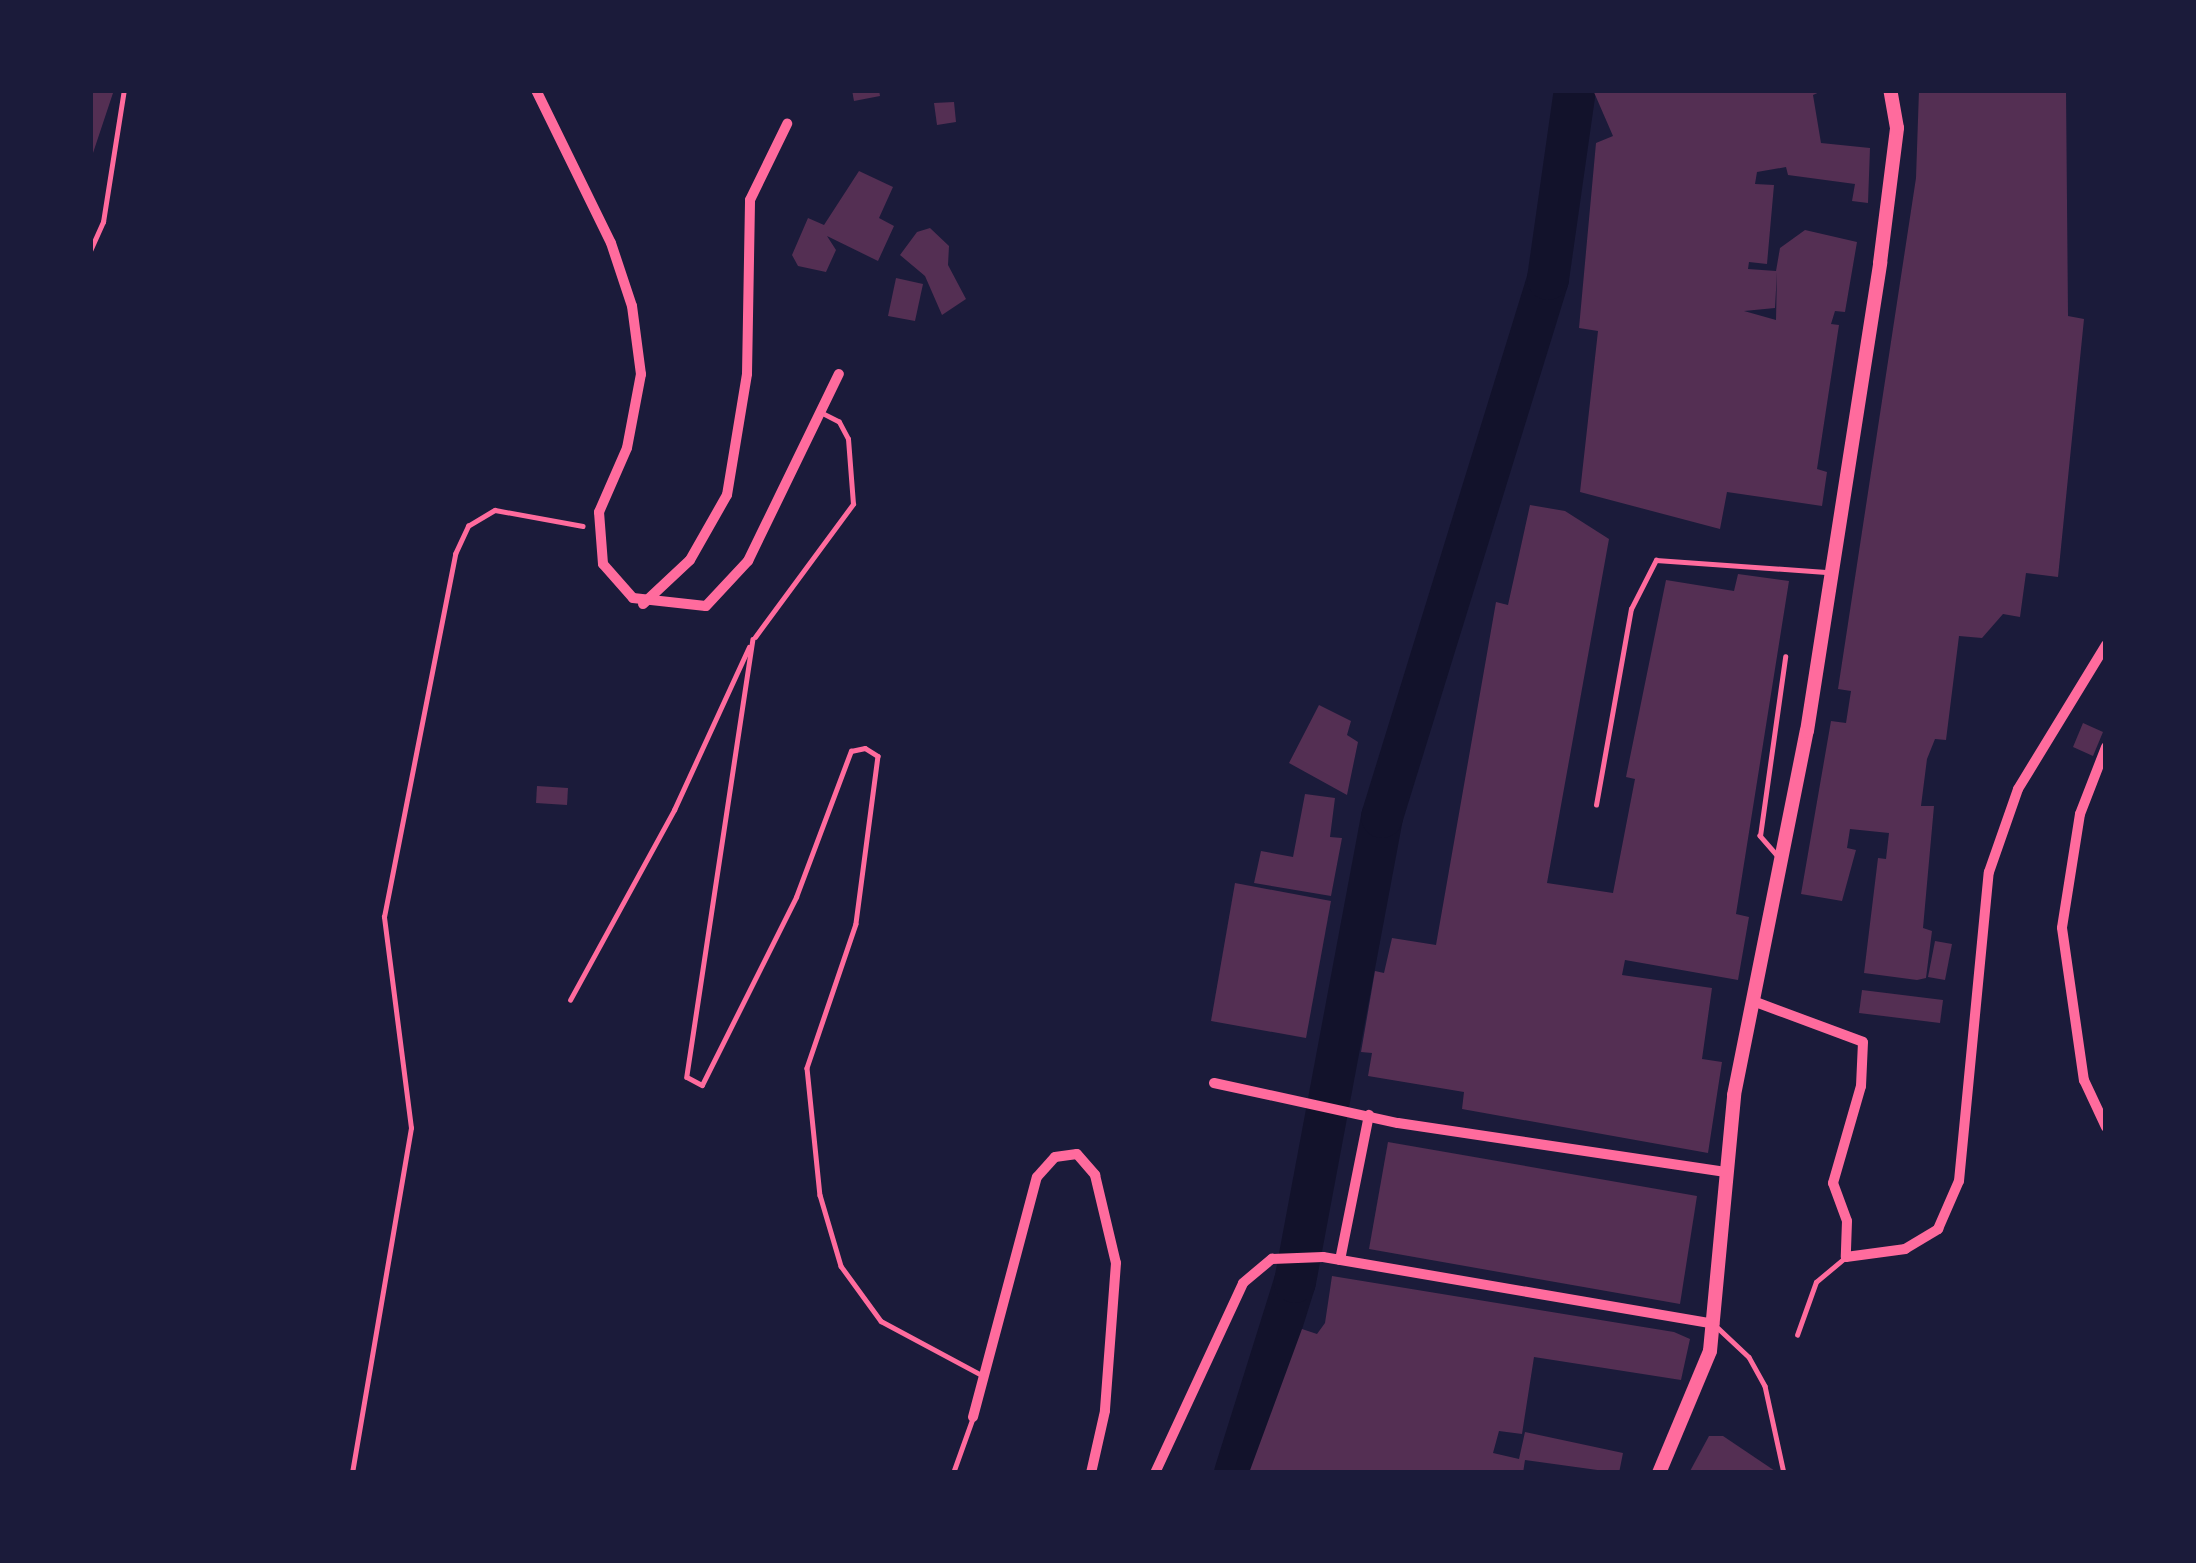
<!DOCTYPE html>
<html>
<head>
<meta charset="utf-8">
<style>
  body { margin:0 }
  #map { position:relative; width:2196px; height:1563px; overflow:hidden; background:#1b1b3a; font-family:"PT Sans Narrow",sans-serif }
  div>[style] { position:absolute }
  .river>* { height:42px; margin:-21px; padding:0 21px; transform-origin:21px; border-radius:21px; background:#12122b }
  .building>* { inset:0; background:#542f53 }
  .path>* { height:4.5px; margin:-2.25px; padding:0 2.25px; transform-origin:2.25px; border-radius:2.25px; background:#ff6b9d }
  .service>* { height:4.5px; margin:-2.25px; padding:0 2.25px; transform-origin:2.25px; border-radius:2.25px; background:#ff6b9d }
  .minor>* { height:10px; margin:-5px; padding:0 5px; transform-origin:5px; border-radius:5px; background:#ff6b9d }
  .secondary>* { height:14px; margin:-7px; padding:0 7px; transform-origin:7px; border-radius:7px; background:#ff6b9d }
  span { translate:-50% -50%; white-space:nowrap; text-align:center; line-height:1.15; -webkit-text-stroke:9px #1b1b3a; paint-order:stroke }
  .frame { position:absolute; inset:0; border:93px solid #1b1b3a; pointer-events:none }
</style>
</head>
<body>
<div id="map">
  <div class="river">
    <div style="left:1235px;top:1473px;width:200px;rotate:-72.6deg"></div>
    <div style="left:1295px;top:1282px;width:473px;rotate:-79.4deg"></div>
    <div style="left:1382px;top:817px;width:563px;rotate:-72.85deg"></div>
    <div style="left:1548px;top:279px;width:191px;rotate:-81.9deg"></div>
  </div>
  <div class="building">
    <div style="clip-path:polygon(114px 90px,91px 159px,90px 159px,90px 91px)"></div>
    <div style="clip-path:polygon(852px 90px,879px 90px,880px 96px,854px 101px)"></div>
    <div style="clip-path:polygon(evenodd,1593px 90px,1824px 90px,1813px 95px,1821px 143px,1870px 148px,1868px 203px,1852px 201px,1855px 184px,1788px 175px,1786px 167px,1757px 172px,1755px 184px,1774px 185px,1767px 264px,1749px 262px,1748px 269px,1776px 271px,1780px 248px,1805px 230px,1857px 242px,1845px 312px,1835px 311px,1831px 324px,1839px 325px,1817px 469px,1827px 472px,1822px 506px,1727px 492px,1720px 529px,1580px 492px,1598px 331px,1579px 328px,1596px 143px,1613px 136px,1593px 90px,1777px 272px,1776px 320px,1744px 311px,1775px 308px,1777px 272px)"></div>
    <div style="clip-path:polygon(1919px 90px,2066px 90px,2068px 316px,2084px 319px,2058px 577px,2026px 573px,2020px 617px,2003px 614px,1982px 638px,1959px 636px,1946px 740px,1935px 739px,1927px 759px,1921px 806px,1934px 806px,1923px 928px,1932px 931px,1926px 978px,1917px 980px,1864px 973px,1878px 858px,1886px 859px,1889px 833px,1850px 829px,1847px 848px,1856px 850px,1842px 901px,1801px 894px,1831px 721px,1846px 723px,1851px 691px,1838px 689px,1916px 178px)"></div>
    <div style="clip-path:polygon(954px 102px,956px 122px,937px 125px,934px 103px)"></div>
    <div style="clip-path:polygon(859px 171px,893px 187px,879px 218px,894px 226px,878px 261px,827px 236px,836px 250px,826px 272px,798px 266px,792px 255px,808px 218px,824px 225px)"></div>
    <div style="clip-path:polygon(930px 228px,949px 246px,948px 265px,966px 299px,942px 315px,925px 276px,900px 255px,917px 232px)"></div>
    <div style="clip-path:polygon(896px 278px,923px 284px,915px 321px,888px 316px)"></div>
    <div style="clip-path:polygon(1530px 505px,1565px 511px,1609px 539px,1547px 883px,1613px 893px,1635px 779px,1626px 777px,1666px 580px,1734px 591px,1738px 574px,1789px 581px,1736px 914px,1749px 917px,1738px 980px,1625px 960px,1622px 975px,1712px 988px,1702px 1059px,1722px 1062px,1708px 1153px,1462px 1109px,1464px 1092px,1368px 1076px,1372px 1053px,1361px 1052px,1375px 971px,1384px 973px,1392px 938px,1436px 945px,1496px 602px,1508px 605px)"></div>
    <div style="clip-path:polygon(1319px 705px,1351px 721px,1347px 735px,1358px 742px,1347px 795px,1289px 763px)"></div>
    <div style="clip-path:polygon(2083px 723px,2103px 732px,2093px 756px,2073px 747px)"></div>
    <div style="clip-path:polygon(537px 786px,568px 788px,567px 805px,536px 803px)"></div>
    <div style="clip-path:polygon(1305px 794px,1335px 798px,1330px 837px,1342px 838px,1331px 896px,1254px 883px,1261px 851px,1293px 857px)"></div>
    <div style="clip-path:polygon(1235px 883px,1331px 901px,1306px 1038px,1211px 1021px)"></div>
    <div style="clip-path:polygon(1935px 941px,1952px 944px,1945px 980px,1928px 977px)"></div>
    <div style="clip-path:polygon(1862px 990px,1943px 1000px,1940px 1023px,1859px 1013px)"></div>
    <div style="clip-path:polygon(1388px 1142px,1697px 1196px,1680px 1304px,1369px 1249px)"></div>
    <div style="clip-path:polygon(1332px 1276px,1674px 1332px,1690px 1339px,1681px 1380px,1534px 1357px,1522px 1434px,1499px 1431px,1493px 1453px,1519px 1459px,1525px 1432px,1623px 1453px,1619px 1473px,1525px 1460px,1523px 1473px,1249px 1473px,1302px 1329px,1317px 1334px,1325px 1323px)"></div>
    <div style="clip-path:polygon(1709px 1436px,1723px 1436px,1778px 1473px,1689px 1473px)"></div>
  </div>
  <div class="path">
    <div style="left:352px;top:1473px;width:350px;rotate:-80.3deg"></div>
    <div style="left:411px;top:1128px;width:213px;rotate:-97.3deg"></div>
    <div style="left:384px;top:917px;width:370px;rotate:-78.9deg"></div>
    <div style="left:455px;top:554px;width:31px;rotate:-65deg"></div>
    <div style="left:468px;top:526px;width:31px;rotate:-31deg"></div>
    <div style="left:495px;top:510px;width:89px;rotate:10.3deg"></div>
  </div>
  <div class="service">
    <div style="left:90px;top:251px;width:32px;rotate:-66deg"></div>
    <div style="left:103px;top:222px;width:134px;rotate:-81deg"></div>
    <div style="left:755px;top:637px;width:165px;rotate:-53.6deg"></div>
    <div style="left:853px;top:504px;width:65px;rotate:-94.4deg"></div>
    <div style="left:848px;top:439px;width:19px;rotate:-118deg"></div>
    <div style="left:839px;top:422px;width:18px;rotate:-153deg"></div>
    <div style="left:753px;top:639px;width:443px;rotate:98.6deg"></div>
    <div style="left:687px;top:1077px;width:17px;rotate:28deg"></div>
    <div style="left:702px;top:1085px;width:210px;rotate:-63.4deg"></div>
    <div style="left:796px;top:897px;width:156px;rotate:-69.4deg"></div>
    <div style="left:851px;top:751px;width:14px;rotate:-12deg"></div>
    <div style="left:865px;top:748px;width:15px;rotate:32deg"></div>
    <div style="left:878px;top:756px;width:169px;rotate:97.5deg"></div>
    <div style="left:856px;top:924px;width:152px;rotate:108.8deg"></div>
    <div style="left:807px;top:1068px;width:128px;rotate:84.2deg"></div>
    <div style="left:820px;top:1195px;width:74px;rotate:73.5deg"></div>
    <div style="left:841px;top:1266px;width:68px;rotate:54deg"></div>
    <div style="left:881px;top:1321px;width:112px;rotate:28.2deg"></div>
    <div style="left:1596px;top:805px;width:199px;rotate:-79.9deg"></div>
    <div style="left:1631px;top:609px;width:55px;rotate:-63deg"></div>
    <div style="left:1656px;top:560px;width:170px;rotate:4deg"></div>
    <div style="left:1778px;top:857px;width:28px;rotate:-131deg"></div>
    <div style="left:1760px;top:836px;width:181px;rotate:-82deg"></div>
    <div style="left:570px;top:1000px;width:217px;rotate:-61.3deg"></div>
    <div style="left:674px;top:810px;width:179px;rotate:-65.3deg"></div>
    <div style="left:1718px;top:1328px;width:42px;rotate:43.1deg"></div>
    <div style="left:1749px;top:1357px;width:33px;rotate:61deg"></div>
    <div style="left:1765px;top:1386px;width:89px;rotate:77.7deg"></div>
    <div style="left:1797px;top:1335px;width:56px;rotate:-70.3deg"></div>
    <div style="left:1816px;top:1282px;width:39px;rotate:-40deg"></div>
    <div style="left:953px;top:1473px;width:59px;rotate:-70.3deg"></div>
  </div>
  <div class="minor">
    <div style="left:536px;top:90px;width:170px;rotate:63.9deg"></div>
    <div style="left:611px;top:243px;width:66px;rotate:71.6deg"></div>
    <div style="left:632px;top:306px;width:69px;rotate:82.5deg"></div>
    <div style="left:641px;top:374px;width:75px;rotate:100.7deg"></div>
    <div style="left:627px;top:448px;width:70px;rotate:113.6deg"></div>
    <div style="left:599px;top:512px;width:52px;rotate:85.6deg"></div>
    <div style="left:603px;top:564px;width:45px;rotate:48.6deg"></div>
    <div style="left:633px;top:598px;width:73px;rotate:6.3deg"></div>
    <div style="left:706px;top:606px;width:62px;rotate:-47deg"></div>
    <div style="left:748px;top:561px;width:208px;rotate:-64.1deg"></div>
    <div style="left:643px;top:604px;width:64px;rotate:-43.1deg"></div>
    <div style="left:690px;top:560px;width:75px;rotate:-60.4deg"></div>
    <div style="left:727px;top:495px;width:123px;rotate:-80.6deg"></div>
    <div style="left:747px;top:374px;width:174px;rotate:-89deg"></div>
    <div style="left:750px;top:200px;width:85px;rotate:-64deg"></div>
    <div style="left:2106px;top:747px;width:72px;rotate:111.2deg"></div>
    <div style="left:2080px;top:814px;width:115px;rotate:99deg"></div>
    <div style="left:2062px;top:928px;width:154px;rotate:81.8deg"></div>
    <div style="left:2084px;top:1080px;width:52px;rotate:64.9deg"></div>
    <div style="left:1753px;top:1001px;width:117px;rotate:20.4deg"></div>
    <div style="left:1863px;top:1042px;width:44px;rotate:92.6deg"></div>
    <div style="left:1861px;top:1086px;width:101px;rotate:106.1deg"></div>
    <div style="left:1833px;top:1183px;width:40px;rotate:69.8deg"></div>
    <div style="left:1847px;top:1221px;width:36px;rotate:92deg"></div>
    <div style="left:1846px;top:1257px;width:60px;rotate:-7.7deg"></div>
    <div style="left:1905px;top:1249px;width:39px;rotate:-31deg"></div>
    <div style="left:1938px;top:1229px;width:52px;rotate:-66.4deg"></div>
    <div style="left:1959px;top:1181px;width:310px;rotate:-84.5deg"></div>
    <div style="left:1989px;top:872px;width:88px;rotate:-70.7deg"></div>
    <div style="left:2018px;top:789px;width:169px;rotate:-58.6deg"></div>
    <div style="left:1214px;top:1083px;width:188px;rotate:12.3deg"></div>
    <div style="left:1398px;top:1123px;width:333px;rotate:8.5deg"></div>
    <div style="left:1340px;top:1260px;width:148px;rotate:-78.7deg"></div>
    <div style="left:973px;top:1417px;width:248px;rotate:-75.1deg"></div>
    <div style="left:1037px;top:1177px;width:27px;rotate:-48deg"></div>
    <div style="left:1055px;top:1157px;width:22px;rotate:-8deg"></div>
    <div style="left:1077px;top:1154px;width:28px;rotate:49deg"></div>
    <div style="left:1095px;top:1175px;width:90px;rotate:76.6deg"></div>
    <div style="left:1116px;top:1263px;width:148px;rotate:94.3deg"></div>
    <div style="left:1105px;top:1411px;width:64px;rotate:102.7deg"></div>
    <div style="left:1155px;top:1473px;width:209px;rotate:-65.1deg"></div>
    <div style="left:1243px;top:1283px;width:38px;rotate:-40deg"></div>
    <div style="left:1272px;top:1259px;width:51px;rotate:-2.2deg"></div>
    <div style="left:1323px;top:1257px;width:397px;rotate:9.7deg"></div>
  </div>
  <div class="secondary">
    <div style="left:1659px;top:1473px;width:132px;rotate:-67.3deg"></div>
    <div style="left:1710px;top:1351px;width:257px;rotate:-84.6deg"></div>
    <div style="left:1734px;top:1095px;width:371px;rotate:-78.7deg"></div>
    <div style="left:1807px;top:731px;width:474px;rotate:-81.1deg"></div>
    <div style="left:1880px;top:263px;width:136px;rotate:-82.8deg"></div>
    <div style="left:1897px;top:128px;width:39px;rotate:-100deg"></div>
  </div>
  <div class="frame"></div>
</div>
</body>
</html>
